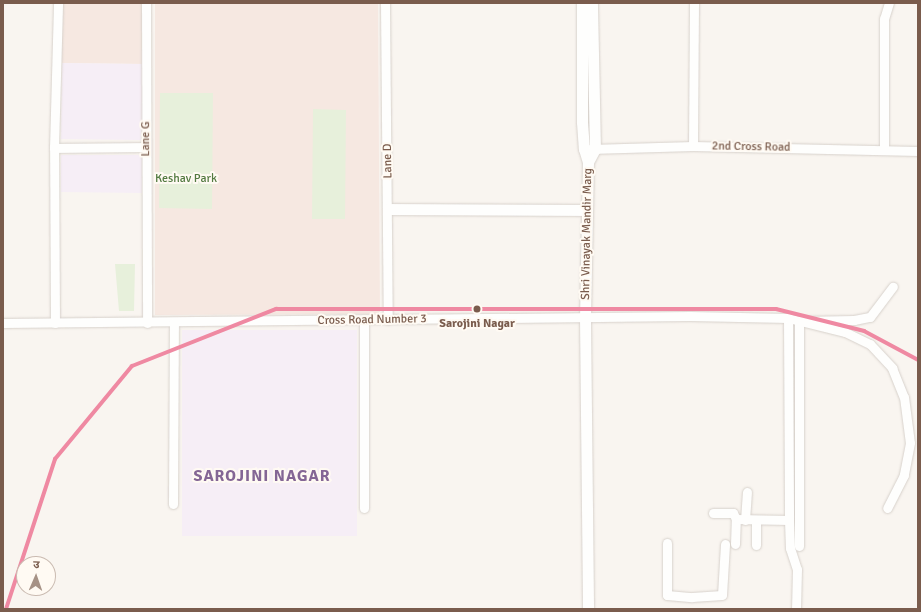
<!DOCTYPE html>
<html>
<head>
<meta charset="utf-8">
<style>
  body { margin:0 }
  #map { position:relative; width:921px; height:612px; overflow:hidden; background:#f9f5f0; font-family:Signika,"Noto Sans Devanagari",sans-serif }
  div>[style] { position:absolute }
  .commercial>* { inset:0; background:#f6e8e1 }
  .education>* { inset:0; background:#f6eef6 }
  .green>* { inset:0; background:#e7f0db }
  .roads { filter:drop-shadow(0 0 1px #d7d1cb) drop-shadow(0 0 1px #d7d1cb) }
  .minor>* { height:9px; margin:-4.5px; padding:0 4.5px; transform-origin:4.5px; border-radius:4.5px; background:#fefefd }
  .tertiary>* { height:11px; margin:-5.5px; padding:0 5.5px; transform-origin:5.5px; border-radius:5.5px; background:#fefefd }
  .metro-1>* { height:4px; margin:-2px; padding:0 2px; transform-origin:2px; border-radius:2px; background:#ef89a2 }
  .dots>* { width:11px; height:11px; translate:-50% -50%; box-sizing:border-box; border:2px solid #fffaf3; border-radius:50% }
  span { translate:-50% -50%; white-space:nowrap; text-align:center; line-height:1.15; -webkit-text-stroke:4px #fffaf3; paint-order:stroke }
  .street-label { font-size:12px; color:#7a5c4d }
  .park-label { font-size:12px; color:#537a41 }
  .stop-label { font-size:12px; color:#7a5c4d; font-weight:700 }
  .district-label { font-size:16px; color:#846695; font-weight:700; letter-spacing:1px }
  .frame { position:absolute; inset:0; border:4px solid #7a5c4d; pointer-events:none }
  .north { position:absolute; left:16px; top:556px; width:40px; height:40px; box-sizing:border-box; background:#fffaf3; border:1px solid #cabbb1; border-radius:50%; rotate:2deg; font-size:11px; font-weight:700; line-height:16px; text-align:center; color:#7a5c4d }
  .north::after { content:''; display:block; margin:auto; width:14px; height:18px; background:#a69286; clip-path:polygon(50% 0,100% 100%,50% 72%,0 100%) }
</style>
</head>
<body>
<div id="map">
  <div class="commercial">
    <div style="clip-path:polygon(62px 3px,144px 3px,143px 64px,62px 63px)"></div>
    <div style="clip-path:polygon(155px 3px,378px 3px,380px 314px,155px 315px)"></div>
  </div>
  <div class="education">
    <div style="clip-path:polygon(62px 63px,143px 64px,141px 140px,61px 139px)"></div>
    <div style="clip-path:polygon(61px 155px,142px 155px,142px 193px,61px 192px)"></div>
    <div style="clip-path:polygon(182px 330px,357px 330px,357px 536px,182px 536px)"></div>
  </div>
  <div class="green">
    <div style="clip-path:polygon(160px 93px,213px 93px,212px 209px,159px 208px)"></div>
    <div style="clip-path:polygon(313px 109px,346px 110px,345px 219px,312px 219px)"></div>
    <div style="clip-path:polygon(115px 264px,135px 264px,134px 311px,119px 311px)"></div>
  </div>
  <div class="roads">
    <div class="minor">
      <div style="left:146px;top:3px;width:320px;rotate:89.8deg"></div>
      <div style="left:385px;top:3px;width:317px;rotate:89.5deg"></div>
      <div style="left:693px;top:146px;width:143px;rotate:-89.6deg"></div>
      <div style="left:54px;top:148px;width:145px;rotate:-88.4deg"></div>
      <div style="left:590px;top:149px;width:103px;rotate:-1.7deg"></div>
      <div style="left:693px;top:146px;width:225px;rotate:1.3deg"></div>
      <div style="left:884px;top:150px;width:131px;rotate:-90deg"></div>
      <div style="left:884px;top:19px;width:17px;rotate:-73deg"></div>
      <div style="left:788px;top:318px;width:202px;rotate:89.7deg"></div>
      <div style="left:789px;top:520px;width:28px;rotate:88deg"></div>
      <div style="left:790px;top:548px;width:22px;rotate:72deg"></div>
      <div style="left:797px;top:569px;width:40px;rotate:91.4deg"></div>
      <div style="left:3px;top:323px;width:687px;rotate:-0.58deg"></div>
      <div style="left:690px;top:316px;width:98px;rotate:1.2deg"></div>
      <div style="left:788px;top:318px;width:59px;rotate:13.8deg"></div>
      <div style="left:845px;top:332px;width:28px;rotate:26deg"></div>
      <div style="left:870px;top:344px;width:33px;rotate:47deg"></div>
      <div style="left:892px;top:368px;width:31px;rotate:68deg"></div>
      <div style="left:904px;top:397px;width:46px;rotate:82.6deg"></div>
      <div style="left:910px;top:443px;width:33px;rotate:101deg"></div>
      <div style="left:904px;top:475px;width:37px;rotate:117deg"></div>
      <div style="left:55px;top:323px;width:175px;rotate:-90.3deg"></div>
      <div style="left:54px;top:148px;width:92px;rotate:-0.6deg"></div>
      <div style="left:173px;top:504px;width:181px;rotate:-89.7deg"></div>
      <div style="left:364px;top:508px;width:188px;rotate:-90deg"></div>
      <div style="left:713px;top:513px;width:20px"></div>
      <div style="left:733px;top:513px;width:7px;rotate:63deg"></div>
      <div style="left:736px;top:519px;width:53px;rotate:1.1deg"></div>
      <div style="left:745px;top:520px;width:28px;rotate:-86deg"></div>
      <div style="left:667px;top:543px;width:52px;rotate:90deg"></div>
      <div style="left:667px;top:595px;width:25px;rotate:5deg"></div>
      <div style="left:692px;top:597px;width:30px;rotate:-4deg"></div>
      <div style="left:722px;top:595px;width:51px;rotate:-86.6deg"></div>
      <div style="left:735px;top:544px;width:25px;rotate:-88deg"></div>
      <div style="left:756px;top:545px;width:25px;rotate:-90deg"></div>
      <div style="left:799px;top:546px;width:225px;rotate:-90deg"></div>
      <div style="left:799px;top:321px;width:55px;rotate:-1deg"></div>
      <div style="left:854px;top:320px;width:16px;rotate:-11deg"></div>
      <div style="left:870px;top:317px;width:38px;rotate:-53deg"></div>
    </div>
    <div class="tertiary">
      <div style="left:582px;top:3px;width:119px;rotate:90deg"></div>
      <div style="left:582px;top:122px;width:27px;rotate:86deg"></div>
      <div style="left:584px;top:149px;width:14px;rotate:73deg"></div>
      <div style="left:588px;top:162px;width:156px;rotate:91.1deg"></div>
      <div style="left:585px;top:318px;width:291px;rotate:89.4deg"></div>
      <div style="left:588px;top:162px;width:15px;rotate:-62deg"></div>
      <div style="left:595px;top:149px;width:146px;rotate:-91.2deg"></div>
      <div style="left:388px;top:209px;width:199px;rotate:0.3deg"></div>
    </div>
  </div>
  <div class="metro-1">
    <div style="left:6px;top:609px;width:158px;rotate:-71.9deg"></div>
    <div style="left:55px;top:459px;width:121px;rotate:-50.4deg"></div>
    <div style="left:132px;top:366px;width:155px;rotate:-21.6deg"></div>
    <div style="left:276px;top:309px;width:500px"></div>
    <div style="left:776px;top:309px;width:91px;rotate:14deg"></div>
    <div style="left:864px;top:331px;width:61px;rotate:28.2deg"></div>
  </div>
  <div class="dots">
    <div style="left:477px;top:309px;background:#7a5c4d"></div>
  </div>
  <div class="street-label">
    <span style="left:146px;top:139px;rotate:-90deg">Lane G</span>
    <span style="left:751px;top:147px;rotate:1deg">2nd Cross Road</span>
    <span style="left:388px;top:161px;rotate:-91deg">Lane D</span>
    <span style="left:587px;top:234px;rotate:-89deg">Shri Vinayak Mandir Marg</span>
    <span style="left:372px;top:320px;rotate:-1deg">Cross Road Number 3</span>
  </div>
  <div class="park-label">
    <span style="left:186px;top:179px">Keshav Park</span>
  </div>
  <div class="stop-label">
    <span style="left:477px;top:324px">Sarojini Nagar</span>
  </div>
  <div class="district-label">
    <span style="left:262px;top:476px">SAROJINI NAGAR</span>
  </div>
  <div class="frame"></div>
  <div class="north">उ</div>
</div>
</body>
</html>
